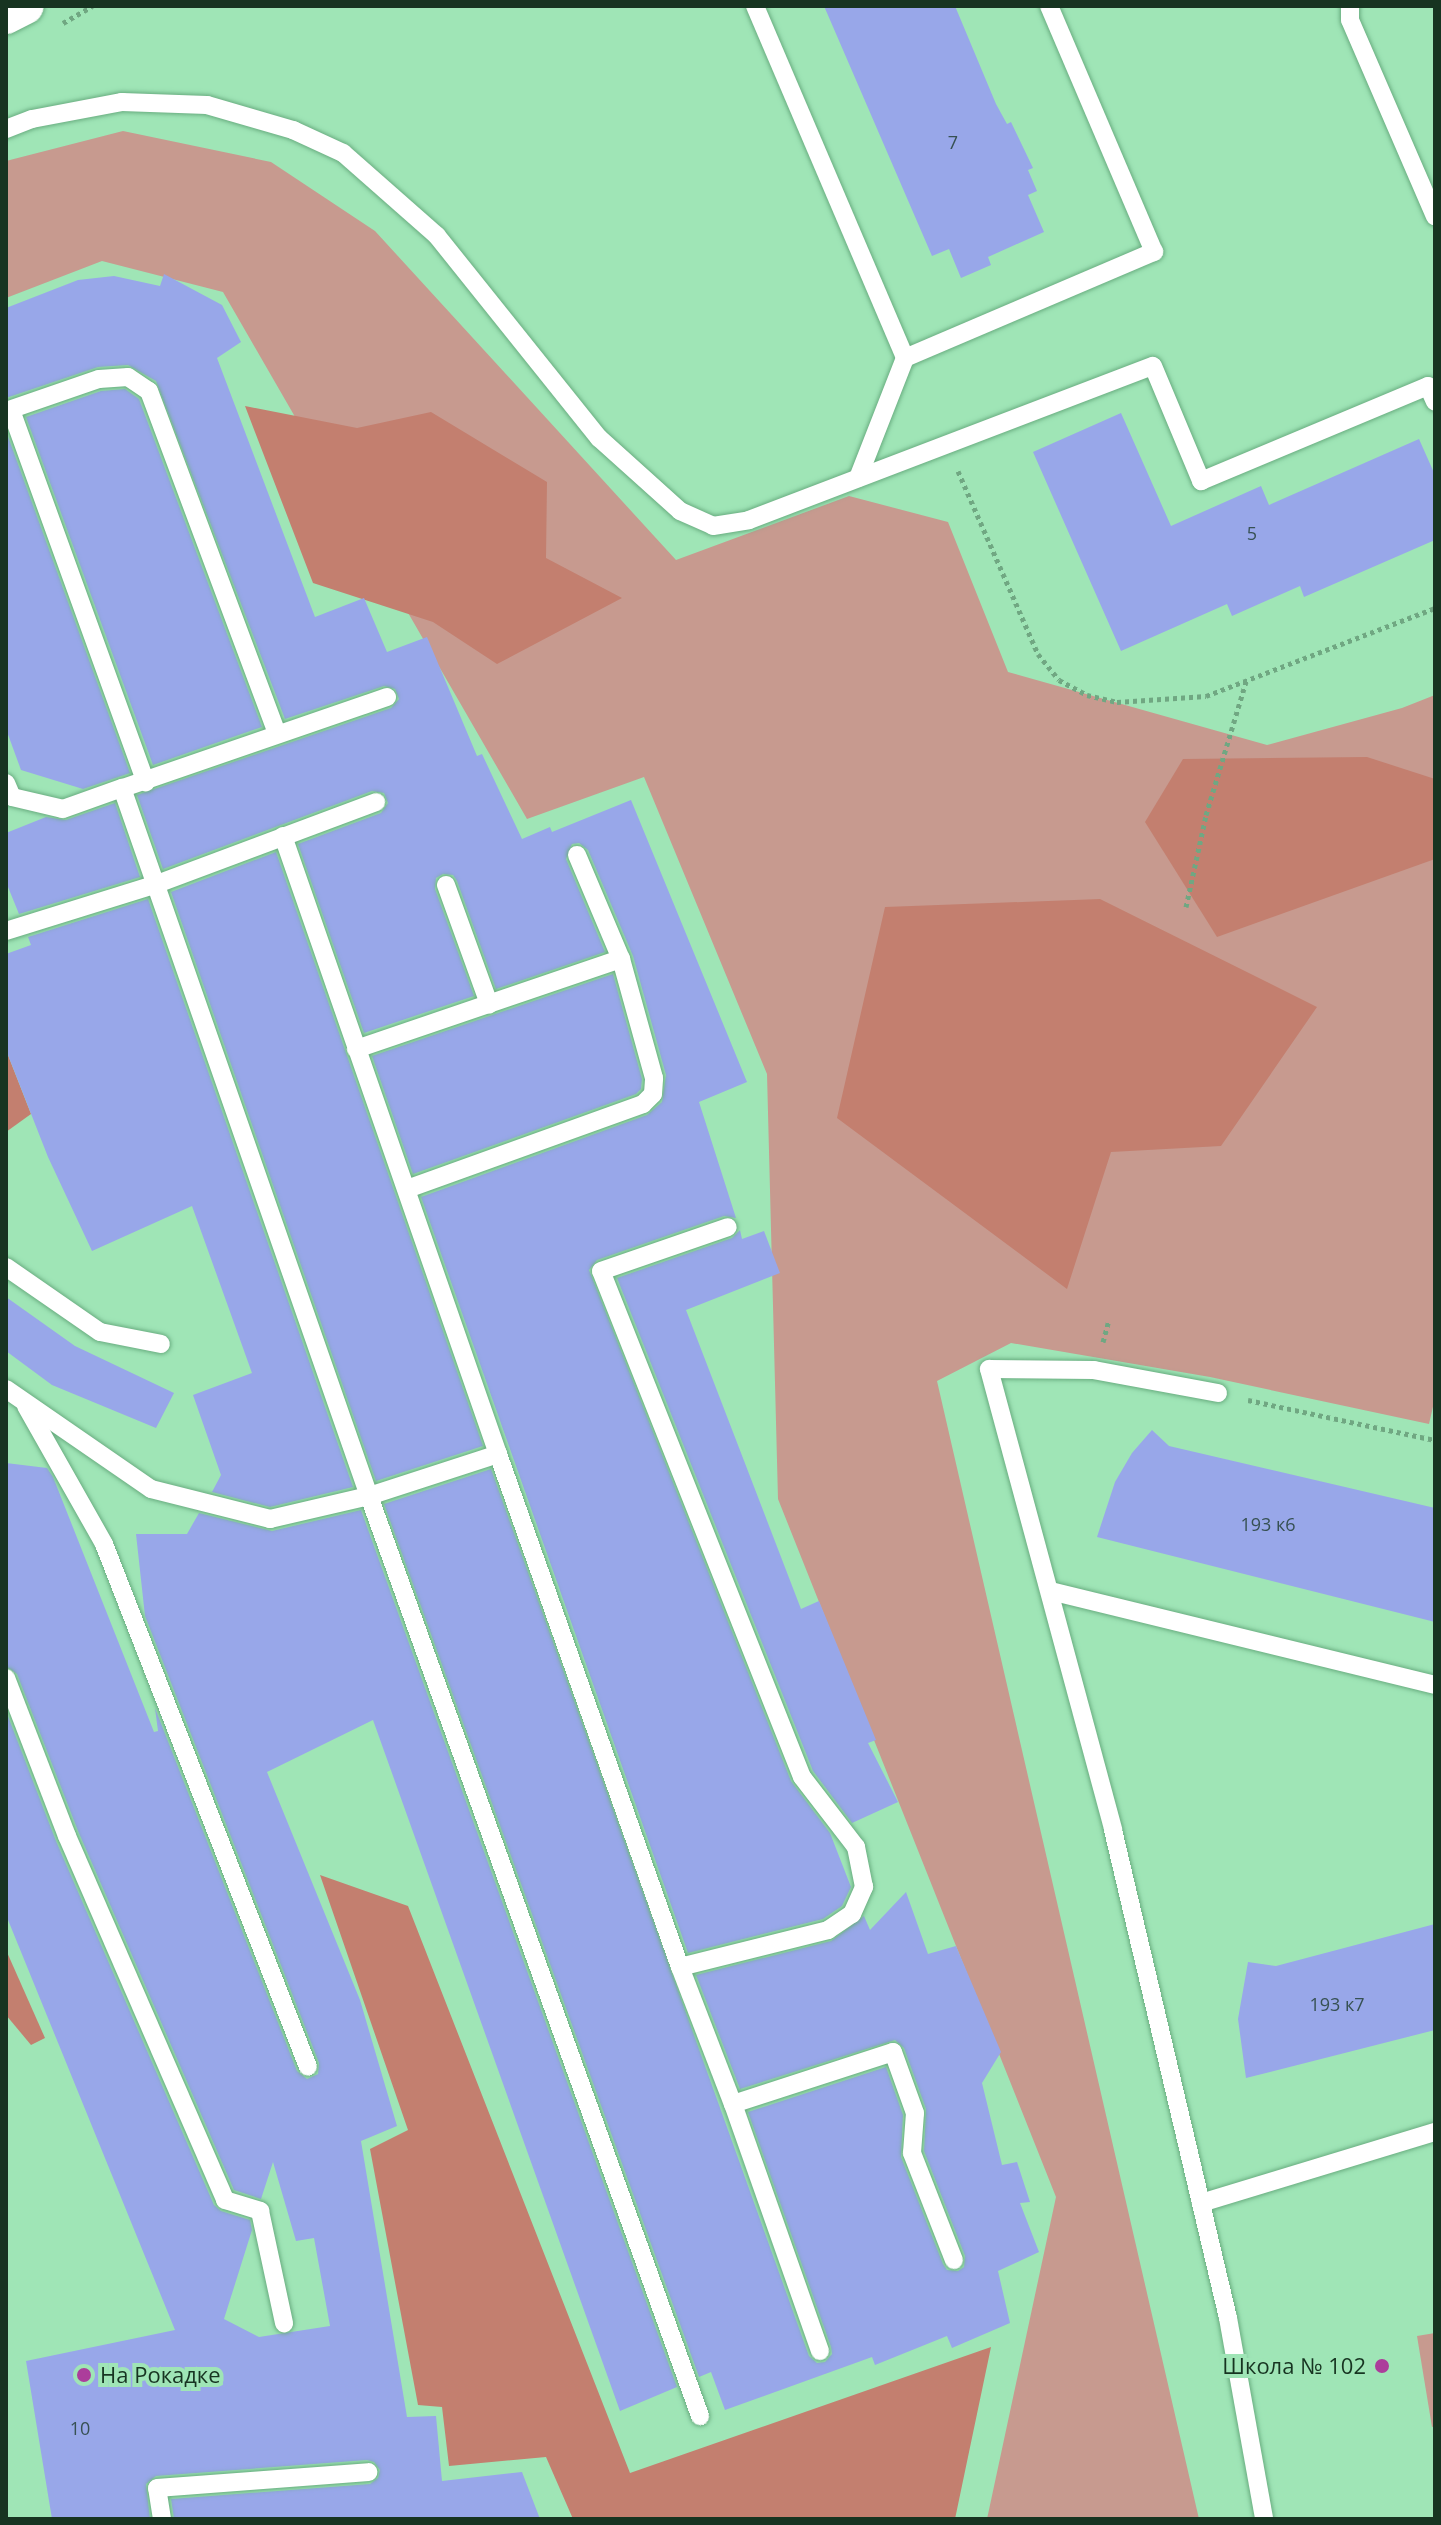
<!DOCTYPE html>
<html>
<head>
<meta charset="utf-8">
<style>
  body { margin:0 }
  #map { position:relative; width:1441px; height:2525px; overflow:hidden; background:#9fe5b6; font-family:"Open Sans",sans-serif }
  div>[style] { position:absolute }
  .green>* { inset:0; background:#c79a8f }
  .forest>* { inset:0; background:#c37f6f }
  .building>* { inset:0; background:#98a7e9 }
  .path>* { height:5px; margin-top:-2.5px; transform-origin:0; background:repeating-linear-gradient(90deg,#70a782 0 4px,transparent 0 8px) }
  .roads { filter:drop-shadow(0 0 2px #69ad80) drop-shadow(0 0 2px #69ad80) }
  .service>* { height:18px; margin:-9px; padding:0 9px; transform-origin:9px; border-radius:9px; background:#fff }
  .minor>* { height:36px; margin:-18px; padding:0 18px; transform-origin:18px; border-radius:18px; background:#fff }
  .dots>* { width:22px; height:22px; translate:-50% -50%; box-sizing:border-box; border:4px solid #9fe5b6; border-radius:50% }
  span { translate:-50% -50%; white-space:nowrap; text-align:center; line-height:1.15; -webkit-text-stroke:8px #9fe5b6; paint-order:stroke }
  .number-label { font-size:18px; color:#375153 }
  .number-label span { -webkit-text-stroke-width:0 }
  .poi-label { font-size:22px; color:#173421 }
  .right { translate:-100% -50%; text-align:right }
  .left { translate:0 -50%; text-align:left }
  .frame { position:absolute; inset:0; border:8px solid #173421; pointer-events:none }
</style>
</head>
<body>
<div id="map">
  <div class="green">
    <div style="clip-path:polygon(123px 131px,271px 162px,375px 231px,676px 560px,849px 496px,948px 522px,1008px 672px,1267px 745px,1402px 708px,1435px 695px,1435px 1398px,1429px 1424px,1210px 1377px,1011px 1343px,937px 1381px,1199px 2519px,987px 2519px,1056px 2197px,778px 1499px,767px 1074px,644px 777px,527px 819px,223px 292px,102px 261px,6px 298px,6px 161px)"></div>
    <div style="clip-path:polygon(1435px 2333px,1435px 2426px,1432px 2427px,1417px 2336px)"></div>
  </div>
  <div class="forest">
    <div style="clip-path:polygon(245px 406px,357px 428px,431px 412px,547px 482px,546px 558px,622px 598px,497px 664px,433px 622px,313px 583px)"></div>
    <div style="clip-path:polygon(1367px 757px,1435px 779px,1435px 859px,1217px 937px,1145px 822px,1183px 759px)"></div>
    <div style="clip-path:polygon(1100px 899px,1317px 1007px,1221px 1146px,1111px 1152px,1067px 1289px,837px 1118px,885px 907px)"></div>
    <div style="clip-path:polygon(6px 1050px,31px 1114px,6px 1132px)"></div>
    <div style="clip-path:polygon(320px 1875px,408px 1906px,630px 2473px,991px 2347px,955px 2519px,573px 2519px,546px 2457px,449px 2466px,442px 2407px,418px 2405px,370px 2149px,408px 2130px)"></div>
    <div style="clip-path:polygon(6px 1950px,45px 2038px,31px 2045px,6px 2015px)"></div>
  </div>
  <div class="building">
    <div style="clip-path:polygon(824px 6px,955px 6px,996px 104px,1007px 124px,1011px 122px,1033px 168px,1028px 170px,1037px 191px,1028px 195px,1044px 232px,988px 257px,991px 265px,961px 278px,949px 249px,932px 256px)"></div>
    <div style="clip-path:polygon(164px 274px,222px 305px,241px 342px,217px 358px,315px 617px,364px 598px,387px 652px,427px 637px,477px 756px,482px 754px,522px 839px,550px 827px,552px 832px,631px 800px,747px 1082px,699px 1102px,736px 1218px,724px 1216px,597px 1260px,589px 1270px,791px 1781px,830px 1833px,851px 1887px,842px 1906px,823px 1919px,688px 1953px,421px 1197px,647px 1115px,662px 1102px,666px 1075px,633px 956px,588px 850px,579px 843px,572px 844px,566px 859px,605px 952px,496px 989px,457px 881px,453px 875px,443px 874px,436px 878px,435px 889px,474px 996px,364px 1033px,298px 844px,381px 813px,388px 803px,384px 793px,372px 791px,163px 869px,137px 795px,391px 708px,399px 699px,395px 689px,384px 686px,285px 719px,156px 381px,128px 365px,98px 367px,6px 398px,6px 308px,78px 280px,114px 276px,160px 286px)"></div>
    <div style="clip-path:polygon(125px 389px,139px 399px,262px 727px,153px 765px,26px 417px,101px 391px)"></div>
    <div style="clip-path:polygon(1121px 413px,1171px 526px,1261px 486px,1269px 505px,1419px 439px,1435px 475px,1435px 540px,1304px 597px,1300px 586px,1232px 616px,1227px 604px,1121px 651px,1033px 452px)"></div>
    <div style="clip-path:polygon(6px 431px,130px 773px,83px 789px,21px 770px,6px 729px)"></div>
    <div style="clip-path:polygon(115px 803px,140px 877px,19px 914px,6px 882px,6px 833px,46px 817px,66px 820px)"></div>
    <div style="clip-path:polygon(276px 852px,483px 1446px,376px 1481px,171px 892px)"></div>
    <div style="clip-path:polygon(148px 899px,353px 1487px,270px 1507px,212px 1492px,221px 1475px,193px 1395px,252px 1373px,192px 1206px,92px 1251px,48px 1157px,6px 1050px,6px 954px,31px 945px,28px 937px)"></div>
    <div style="clip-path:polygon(613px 974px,642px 1079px,641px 1089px,636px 1094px,413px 1174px,372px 1056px)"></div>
    <div style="clip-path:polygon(740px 1230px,742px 1239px,764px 1231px,780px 1273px,686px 1310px,801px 1609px,819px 1601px,876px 1740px,868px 1743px,898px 1802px,852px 1823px,813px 1771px,617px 1278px,732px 1238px)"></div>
    <div style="clip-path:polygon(6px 1297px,75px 1346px,174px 1393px,156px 1428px,52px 1385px,6px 1351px)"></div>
    <div style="clip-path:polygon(1152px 1430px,1169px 1446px,1435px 1508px,1435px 1622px,1097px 1537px,1115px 1482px,1132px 1453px)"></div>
    <div style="clip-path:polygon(6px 1463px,47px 1468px,53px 1477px,154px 1732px,158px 1731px,155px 1708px,297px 2071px,307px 2079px,318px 2074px,319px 2063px,145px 1616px,136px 1534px,187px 1534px,199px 1513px,272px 1531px,361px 1510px,677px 2387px,620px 2411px,373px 1720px,267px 1772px,360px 2000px,397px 2126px,361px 2141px,407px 2417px,436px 2416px,442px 2481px,522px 2472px,540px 2519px,174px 2519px,171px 2499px,370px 2484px,378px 2478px,380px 2470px,374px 2462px,367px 2460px,156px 2476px,146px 2484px,150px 2519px,52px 2519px,26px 2361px,175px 2330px,6px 1915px,6px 1711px,56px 1841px,214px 2205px,221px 2211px,250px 2220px,252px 2230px,224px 2319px,259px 2337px,330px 2326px,314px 2238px,296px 2241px,273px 2162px,261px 2199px,234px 2190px,78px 1831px,17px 1674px,6px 1666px)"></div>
    <div style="clip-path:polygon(491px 1469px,809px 2356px,817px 2363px,825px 2362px,832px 2354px,831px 2347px,748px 2112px,886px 2067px,903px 2115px,901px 2157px,943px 2264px,947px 2270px,958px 2271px,964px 2267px,965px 2256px,924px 2151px,926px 2109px,904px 2048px,895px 2040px,740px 2089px,696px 1975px,831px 1941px,864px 1916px,870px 1930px,906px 1892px,928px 1954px,956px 1946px,1001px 2052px,982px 2083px,1002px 2165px,1017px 2162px,1030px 2202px,1020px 2203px,1039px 2252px,998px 2271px,1010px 2323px,952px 2348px,947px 2336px,875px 2365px,872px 2357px,725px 2410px,711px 2372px,699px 2377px,384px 1504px)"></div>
    <div style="clip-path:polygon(1435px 1924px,1435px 2030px,1246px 2078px,1238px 2019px,1248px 1962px,1276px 1966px)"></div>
  </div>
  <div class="path">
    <div style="left:63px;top:23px;width:34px;rotate:-30deg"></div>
    <div style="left:958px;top:471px;width:200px;rotate:66.4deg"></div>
    <div style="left:1038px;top:654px;width:33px;rotate:51deg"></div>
    <div style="left:1059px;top:680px;width:32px;rotate:28deg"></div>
    <div style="left:1087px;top:695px;width:31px;rotate:13deg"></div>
    <div style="left:1117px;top:702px;width:89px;rotate:-3.9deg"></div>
    <div style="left:1206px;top:696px;width:245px;rotate:-21deg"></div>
    <div style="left:1186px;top:907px;width:94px;rotate:-77.7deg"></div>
    <div style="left:1206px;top:815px;width:139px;rotate:-73.3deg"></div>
    <div style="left:1103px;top:1342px;width:23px;rotate:-75deg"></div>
    <div style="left:1248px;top:1400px;width:191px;rotate:12.1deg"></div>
  </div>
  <div class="roads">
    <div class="service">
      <div style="left:755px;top:6px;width:383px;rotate:66.9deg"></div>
      <div style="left:905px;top:358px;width:271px;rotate:-23.1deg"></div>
      <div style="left:1154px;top:252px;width:267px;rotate:-113.1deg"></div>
      <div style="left:1350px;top:6px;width:14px;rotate:90deg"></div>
      <div style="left:1350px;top:20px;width:214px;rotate:66.6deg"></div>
      <div style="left:6px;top:129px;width:28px;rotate:-21deg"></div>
      <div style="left:32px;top:119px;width:92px;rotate:-10.7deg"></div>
      <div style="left:122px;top:102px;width:85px;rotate:2deg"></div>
      <div style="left:207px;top:105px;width:90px;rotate:16.2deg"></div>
      <div style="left:293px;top:130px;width:55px;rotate:24.7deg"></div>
      <div style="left:343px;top:153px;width:125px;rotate:41.4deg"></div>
      <div style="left:437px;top:236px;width:259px;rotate:51.3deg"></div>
      <div style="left:599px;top:438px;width:109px;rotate:42deg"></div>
      <div style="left:680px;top:511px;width:36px;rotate:24deg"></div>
      <div style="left:713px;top:526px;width:36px;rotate:-9deg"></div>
      <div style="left:749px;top:520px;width:432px;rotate:-20.9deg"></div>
      <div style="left:1153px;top:366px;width:125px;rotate:67.3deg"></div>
      <div style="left:1201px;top:481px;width:246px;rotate:-22.7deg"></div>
      <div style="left:1428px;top:386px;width:17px;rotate:66deg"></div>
      <div style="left:11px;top:410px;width:396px;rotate:70.1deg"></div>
      <div style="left:6px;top:411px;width:98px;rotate:-19deg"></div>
      <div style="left:99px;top:379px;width:29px;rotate:-4deg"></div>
      <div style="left:128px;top:377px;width:25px;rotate:34deg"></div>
      <div style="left:149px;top:391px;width:365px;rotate:69.5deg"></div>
      <div style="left:858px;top:478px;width:129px;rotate:-68.6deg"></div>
      <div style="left:387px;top:697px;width:280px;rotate:161deg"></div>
      <div style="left:122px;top:788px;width:750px;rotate:70.77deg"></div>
      <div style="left:369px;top:1496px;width:978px;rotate:70.21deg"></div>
      <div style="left:6px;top:783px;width:15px;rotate:67deg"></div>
      <div style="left:12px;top:797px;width:52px;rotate:13.2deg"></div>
      <div style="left:63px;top:809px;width:63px;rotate:-19.6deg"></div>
      <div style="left:283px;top:836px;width:654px;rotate:70.82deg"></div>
      <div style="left:446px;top:885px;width:127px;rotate:70.1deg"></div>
      <div style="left:6px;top:931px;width:158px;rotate:-17.3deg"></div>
      <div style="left:157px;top:884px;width:234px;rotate:-20.5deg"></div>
      <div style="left:356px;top:1049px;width:280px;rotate:-18.8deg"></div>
      <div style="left:407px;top:1189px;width:251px;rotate:-19.8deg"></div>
      <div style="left:643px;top:1104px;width:14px;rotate:-45deg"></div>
      <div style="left:653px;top:1094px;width:16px;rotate:-86deg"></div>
      <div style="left:654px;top:1078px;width:123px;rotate:-105.5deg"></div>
      <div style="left:621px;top:959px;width:113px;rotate:-112.9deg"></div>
      <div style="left:6px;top:1267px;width:114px;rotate:34.7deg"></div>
      <div style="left:100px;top:1332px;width:62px;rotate:11.1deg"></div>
      <div style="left:6px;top:1389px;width:176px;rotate:34.6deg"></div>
      <div style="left:151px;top:1489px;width:123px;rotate:14.1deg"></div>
      <div style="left:270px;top:1519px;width:102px;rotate:-13.1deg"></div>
      <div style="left:369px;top:1496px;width:136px;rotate:-18deg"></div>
      <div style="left:498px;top:1454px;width:544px;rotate:70.47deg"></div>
      <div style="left:680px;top:1967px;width:147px;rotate:68.9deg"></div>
      <div style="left:733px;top:2104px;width:168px;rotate:-18deg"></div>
      <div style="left:893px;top:2052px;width:65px;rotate:70.2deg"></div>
      <div style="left:915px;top:2113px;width:40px;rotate:94.3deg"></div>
      <div style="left:912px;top:2153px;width:115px;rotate:68.6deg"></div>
      <div style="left:1218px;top:1393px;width:126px;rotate:-169.5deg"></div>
      <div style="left:1094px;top:1370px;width:105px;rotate:-179.5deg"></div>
      <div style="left:989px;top:1369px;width:477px;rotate:74.9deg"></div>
      <div style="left:1113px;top:1830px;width:501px;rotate:76.74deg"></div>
      <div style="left:1228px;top:2318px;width:204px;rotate:79.8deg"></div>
      <div style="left:26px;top:1406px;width:159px;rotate:60.5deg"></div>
      <div style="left:104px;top:1544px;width:561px;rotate:68.69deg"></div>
      <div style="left:1050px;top:1591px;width:396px;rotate:13.7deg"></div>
      <div style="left:6px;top:1678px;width:169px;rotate:68.9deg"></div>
      <div style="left:67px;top:1836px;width:397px;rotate:66.5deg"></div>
      <div style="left:225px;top:2200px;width:37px;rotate:17deg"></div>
      <div style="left:260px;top:2211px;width:115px;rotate:77.9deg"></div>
      <div style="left:680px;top:1967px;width:153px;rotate:-14deg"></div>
      <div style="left:828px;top:1930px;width:29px;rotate:-34deg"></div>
      <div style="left:852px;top:1914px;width:30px;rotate:-66deg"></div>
      <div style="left:864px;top:1887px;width:41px;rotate:-101.3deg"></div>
      <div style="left:856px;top:1847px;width:88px;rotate:-127.6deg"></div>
      <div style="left:802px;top:1777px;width:544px;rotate:-111.66deg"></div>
      <div style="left:601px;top:1271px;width:134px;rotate:-19.1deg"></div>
      <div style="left:733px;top:2104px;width:262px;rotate:70.6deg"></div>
      <div style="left:1201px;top:2203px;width:245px;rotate:-16.9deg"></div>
      <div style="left:162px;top:2519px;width:31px;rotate:-99deg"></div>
      <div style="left:157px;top:2488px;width:212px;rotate:-4.3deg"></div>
    </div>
    <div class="minor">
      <div style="left:6px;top:16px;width:22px;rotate:-27deg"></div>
    </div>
  </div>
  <div class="dots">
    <div style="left:1382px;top:2366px;background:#ac3d9b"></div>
    <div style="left:84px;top:2375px;background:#ac3d9b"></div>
  </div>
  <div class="number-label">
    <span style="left:953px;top:142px">7</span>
    <span style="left:1252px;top:533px">5</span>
    <span style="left:1268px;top:1524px">193 к6</span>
    <span style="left:1337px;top:2004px">193 к7</span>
    <span style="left:80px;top:2428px">10</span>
  </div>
  <div class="poi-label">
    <span class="right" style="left:1366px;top:2366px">Школа № 102</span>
    <span class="left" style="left:100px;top:2375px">На Рокадке</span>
  </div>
  <div class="frame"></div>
</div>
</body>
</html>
